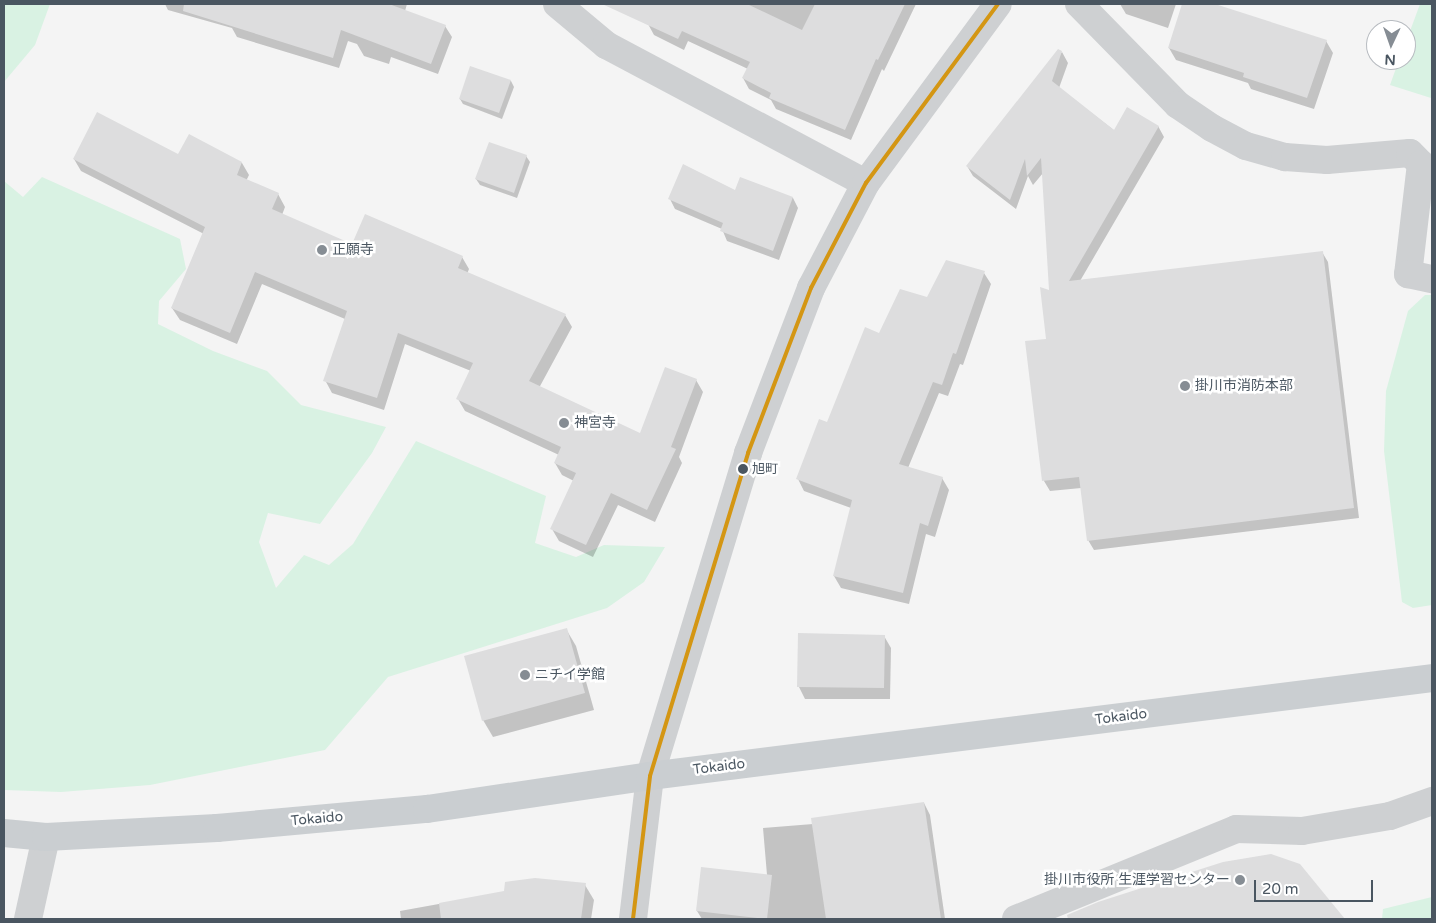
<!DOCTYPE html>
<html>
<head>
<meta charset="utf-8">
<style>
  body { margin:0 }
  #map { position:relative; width:1436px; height:923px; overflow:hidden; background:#f4f4f4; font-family:"Varela Round","Noto Sans JP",sans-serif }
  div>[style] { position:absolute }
  .green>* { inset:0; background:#d9f2e3 }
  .shadow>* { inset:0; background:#0003 }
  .building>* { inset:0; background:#ddddde }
  .minor>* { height:28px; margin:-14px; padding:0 14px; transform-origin:14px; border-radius:14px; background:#ced0d2 }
  .major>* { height:28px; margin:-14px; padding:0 14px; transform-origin:14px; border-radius:14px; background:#caced1 }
  .bus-1>* { height:4px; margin:-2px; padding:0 2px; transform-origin:2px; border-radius:2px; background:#d49613 }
  .dots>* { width:14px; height:14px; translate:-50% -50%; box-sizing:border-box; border:2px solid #fff; border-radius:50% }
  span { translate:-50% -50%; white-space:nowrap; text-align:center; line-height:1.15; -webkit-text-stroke:5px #fff; paint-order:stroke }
  .bus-label { font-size:13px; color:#4a5661 }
  .left { translate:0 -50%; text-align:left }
  .poi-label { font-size:14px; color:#4a5661 }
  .right { translate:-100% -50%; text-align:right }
  .street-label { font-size:14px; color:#4a5661 }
  .frame { position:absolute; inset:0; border:5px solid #4a5661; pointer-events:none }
  .north { position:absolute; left:1366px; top:20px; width:50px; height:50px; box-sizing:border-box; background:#fff; border:1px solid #b7bbc0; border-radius:50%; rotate:183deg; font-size:14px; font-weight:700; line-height:20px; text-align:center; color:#4a5661 }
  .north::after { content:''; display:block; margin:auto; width:18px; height:22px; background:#868d94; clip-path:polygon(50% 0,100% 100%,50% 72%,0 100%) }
  .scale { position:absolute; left:1254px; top:880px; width:119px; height:22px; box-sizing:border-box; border:2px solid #4a5661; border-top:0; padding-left:6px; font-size:15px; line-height:18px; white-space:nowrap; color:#4a5661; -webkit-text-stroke:4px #fff; paint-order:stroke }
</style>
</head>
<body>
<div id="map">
  <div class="green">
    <div style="clip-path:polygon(4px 4px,50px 4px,35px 45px,4px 82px)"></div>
    <div style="clip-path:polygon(1420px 4px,1432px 4px,1431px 98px,1390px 85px,1399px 60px,1406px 60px,1406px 42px)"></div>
    <div style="clip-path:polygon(42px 177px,180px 239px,186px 269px,159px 301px,158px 324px,213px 351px,267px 371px,301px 405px,386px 427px,372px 453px,320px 524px,268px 513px,259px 542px,276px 588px,304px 555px,329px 565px,353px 544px,416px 441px,546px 496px,535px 543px,576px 557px,604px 545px,665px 547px,644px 582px,607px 608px,388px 677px,325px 750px,150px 785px,61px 792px,4px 790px,4px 181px,23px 197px)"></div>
    <div style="clip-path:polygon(1425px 295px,1432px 295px,1432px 605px,1413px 608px,1402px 602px,1384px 451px,1386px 391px,1408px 311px)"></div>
    <div style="clip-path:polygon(1432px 897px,1432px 919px,1382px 919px,1383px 909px)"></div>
  </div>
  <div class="shadow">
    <div style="clip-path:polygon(165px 4px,407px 4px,405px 11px,445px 26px,452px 37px,438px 74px,391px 57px,389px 64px,364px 56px,357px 44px,348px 41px,339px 68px,237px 37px,232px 28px,168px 10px)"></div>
    <div style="clip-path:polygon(657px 4px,916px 4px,884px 71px,882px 69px,851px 140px,776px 109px,771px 100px,749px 89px,743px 78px,748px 69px,688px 41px,684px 50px,654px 35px,648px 24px)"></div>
    <div style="clip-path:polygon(1120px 4px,1176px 4px,1168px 28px,1126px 14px)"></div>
    <div style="clip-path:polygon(1183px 4px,1210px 4px,1326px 41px,1333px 53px,1314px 109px,1251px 89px,1248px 83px,1176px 60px,1169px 48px)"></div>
    <div style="clip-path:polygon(1062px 52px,1068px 63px,1059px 88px,1115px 131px,1158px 126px,1164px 137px,1080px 281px,1322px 252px,1328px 262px,1359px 518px,1094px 550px,1088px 540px,1081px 488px,1050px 491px,1044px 481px,1027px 342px,1048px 340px,1050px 292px,1043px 173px,1033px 185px,1028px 176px,1016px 209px,973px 176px,967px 166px)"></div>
    <div style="clip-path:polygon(471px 67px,511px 81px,514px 87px,502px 119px,463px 104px,460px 99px)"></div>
    <div style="clip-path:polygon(179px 156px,242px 163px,249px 175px,246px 181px,278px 194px,285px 207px,282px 215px,353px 245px,462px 257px,469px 269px,467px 274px,565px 315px,572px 327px,539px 388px,640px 434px,696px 380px,703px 392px,679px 457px,682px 463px,655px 522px,618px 505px,593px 557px,559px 541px,552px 529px,574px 481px,562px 475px,555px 463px,559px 455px,465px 411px,458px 399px,471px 371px,405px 344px,384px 410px,332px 393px,325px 380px,345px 319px,262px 284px,237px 344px,180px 320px,172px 308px,204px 234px,81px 171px,74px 159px)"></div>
    <div style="clip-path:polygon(526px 156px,530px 162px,517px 198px,480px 185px,476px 179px)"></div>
    <div style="clip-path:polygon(741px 179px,793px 198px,798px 208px,779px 260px,727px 241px,722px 229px,675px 209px,670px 199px,736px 192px)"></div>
    <div style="clip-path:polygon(947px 262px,984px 273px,991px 284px,963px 365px,960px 364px,948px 396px,939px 393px,908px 468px,942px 478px,949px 490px,935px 537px,926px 534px,909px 604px,841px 588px,834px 576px,851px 508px,804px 491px,798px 479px,880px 334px,928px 298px)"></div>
    <div style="clip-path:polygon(566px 629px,576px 646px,594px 710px,493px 737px,483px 720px)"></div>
    <div style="clip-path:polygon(884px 636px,891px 648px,890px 699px,805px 699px,799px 687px)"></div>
    <div style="clip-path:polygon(924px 803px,930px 815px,945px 919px,702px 919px,697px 911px,767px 875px,763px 828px,813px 824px)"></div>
    <div style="clip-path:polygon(1300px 865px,1343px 919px,1067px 919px,1115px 898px)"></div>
    <div style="clip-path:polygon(585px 885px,594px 900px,591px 919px,401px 919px,400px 911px,505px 892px)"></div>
  </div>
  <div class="building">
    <div style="clip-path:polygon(184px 4px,389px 4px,446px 25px,431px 64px,341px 30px,333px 58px,183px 11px)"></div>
    <div style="clip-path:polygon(602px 4px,747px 4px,802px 30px,815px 4px,905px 4px,878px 60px,876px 59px,845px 130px,769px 98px,771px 93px,742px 78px,750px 62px,682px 31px,678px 39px)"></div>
    <div style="clip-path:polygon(1182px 4px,1215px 4px,1327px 40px,1307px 98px,1243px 77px,1244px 73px,1168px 48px)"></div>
    <div style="clip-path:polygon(1058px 49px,1062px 51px,1052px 81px,1114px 130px,1127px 107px,1159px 126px,1069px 281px,1323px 251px,1354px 508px,1087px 541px,1079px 477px,1042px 481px,1025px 341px,1046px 339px,1040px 287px,1049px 290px,1041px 158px,1027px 176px,1025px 159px,1010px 200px,966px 166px)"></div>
    <div style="clip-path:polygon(470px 66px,511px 80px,499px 113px,459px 99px)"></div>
    <div style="clip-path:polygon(97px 112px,178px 154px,189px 134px,242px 162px,237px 175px,279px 193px,272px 209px,352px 244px,365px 214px,463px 256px,458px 268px,566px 314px,529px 381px,640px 433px,665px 367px,697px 379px,671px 447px,676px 449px,647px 510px,611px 493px,586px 545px,550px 529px,576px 473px,554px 463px,561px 447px,456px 399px,473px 363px,398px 333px,377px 398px,323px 381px,347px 311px,255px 272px,230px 333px,171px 308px,205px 227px,73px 159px)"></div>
    <div style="clip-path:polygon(489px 142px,527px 155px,514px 193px,475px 179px)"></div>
    <div style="clip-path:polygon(683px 164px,735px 190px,740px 177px,793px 197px,773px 251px,720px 231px,723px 223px,668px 199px)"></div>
    <div style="clip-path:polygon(946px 260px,985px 271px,956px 354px,953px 353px,942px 385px,933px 382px,899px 464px,943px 477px,928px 526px,920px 523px,903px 593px,833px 576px,852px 500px,796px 479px,819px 419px,827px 422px,865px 327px,879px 333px,900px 289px,927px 297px)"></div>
    <div style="clip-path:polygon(567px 628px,585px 693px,482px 721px,464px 656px)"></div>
    <div style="clip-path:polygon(798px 633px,885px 635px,884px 688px,797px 687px)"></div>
    <div style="clip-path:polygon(924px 802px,941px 919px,826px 919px,811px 818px)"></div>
    <div style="clip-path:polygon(1271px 854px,1300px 864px,1345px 919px,1068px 919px,1067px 915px,1098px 902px,1223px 862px)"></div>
    <div style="clip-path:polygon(701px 867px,772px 875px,767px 919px,696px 911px)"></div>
    <div style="clip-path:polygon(535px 878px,586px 883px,581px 919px,441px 919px,439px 903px,504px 891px,505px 882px)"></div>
  </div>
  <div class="minor">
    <div style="left:557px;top:4px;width:64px;rotate:39.9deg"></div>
    <div style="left:606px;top:45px;width:294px;rotate:28deg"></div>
    <div style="left:1079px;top:4px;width:141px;rotate:45.6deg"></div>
    <div style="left:1178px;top:105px;width:41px;rotate:34.1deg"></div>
    <div style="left:1212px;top:128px;width:38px;rotate:28deg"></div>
    <div style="left:1246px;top:146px;width:41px;rotate:15.8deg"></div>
    <div style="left:1285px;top:157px;width:42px;rotate:4.1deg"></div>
    <div style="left:1327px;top:160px;width:83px;rotate:-4.8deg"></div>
    <div style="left:1410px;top:153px;width:16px;rotate:45deg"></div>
    <div style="left:1421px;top:164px;width:111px;rotate:96.7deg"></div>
    <div style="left:1408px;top:274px;width:25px;rotate:12deg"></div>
    <div style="left:28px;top:919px;width:84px;rotate:-77.6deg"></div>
    <div style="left:633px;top:919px;width:144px;rotate:-83.2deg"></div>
    <div style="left:650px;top:776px;width:338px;rotate:-73.1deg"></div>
    <div style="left:748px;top:453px;width:177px;rotate:-69.1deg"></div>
    <div style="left:811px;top:288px;width:119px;rotate:-62.4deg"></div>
    <div style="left:866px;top:183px;width:222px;rotate:-53.6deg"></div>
    <div style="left:1016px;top:919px;width:238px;rotate:-22.2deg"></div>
    <div style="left:1236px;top:829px;width:66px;rotate:1.7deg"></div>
    <div style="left:1302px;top:831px;width:89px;rotate:-9.7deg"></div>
    <div style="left:1390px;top:816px;width:45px;rotate:-19.7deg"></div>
  </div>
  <div class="major">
    <div style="left:4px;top:833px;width:42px;rotate:5.4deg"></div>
    <div style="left:46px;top:837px;width:171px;rotate:-3deg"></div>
    <div style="left:217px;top:828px;width:211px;rotate:-5.2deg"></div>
    <div style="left:427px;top:809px;width:225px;rotate:-8.4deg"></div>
    <div style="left:650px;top:776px;width:788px;rotate:-7.14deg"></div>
  </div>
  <div class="bus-1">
    <div style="left:633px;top:919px;width:144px;rotate:-83.2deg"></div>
    <div style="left:650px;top:776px;width:338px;rotate:-73.1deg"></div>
    <div style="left:748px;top:453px;width:177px;rotate:-69.1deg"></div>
    <div style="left:811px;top:288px;width:119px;rotate:-62.4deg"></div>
    <div style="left:866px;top:183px;width:222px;rotate:-53.6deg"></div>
  </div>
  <div class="dots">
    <div style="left:322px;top:250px;background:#868d94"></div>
    <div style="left:1185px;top:386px;background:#868d94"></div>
    <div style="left:564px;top:423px;background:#868d94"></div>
    <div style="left:743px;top:469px;background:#4a5661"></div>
    <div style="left:525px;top:675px;background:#868d94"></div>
    <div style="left:1240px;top:880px;background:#868d94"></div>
  </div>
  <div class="bus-label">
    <span class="left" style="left:752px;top:469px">旭町</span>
  </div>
  <div class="poi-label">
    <span class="left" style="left:332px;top:250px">正願寺</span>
    <span class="left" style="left:1195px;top:386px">掛川市消防本部</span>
    <span class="left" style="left:574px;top:423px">神宮寺</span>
    <span class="left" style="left:535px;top:675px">ニチイ学館</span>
    <span class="right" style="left:1230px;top:880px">掛川市役所 生涯学習センター</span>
  </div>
  <div class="street-label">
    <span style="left:1121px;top:717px;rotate:-7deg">Tokaido</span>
    <span style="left:719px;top:767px;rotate:-7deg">Tokaido</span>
    <span style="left:317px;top:819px;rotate:-5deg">Tokaido</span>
  </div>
  <div class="frame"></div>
  <div class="north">N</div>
  <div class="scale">20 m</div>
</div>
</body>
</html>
